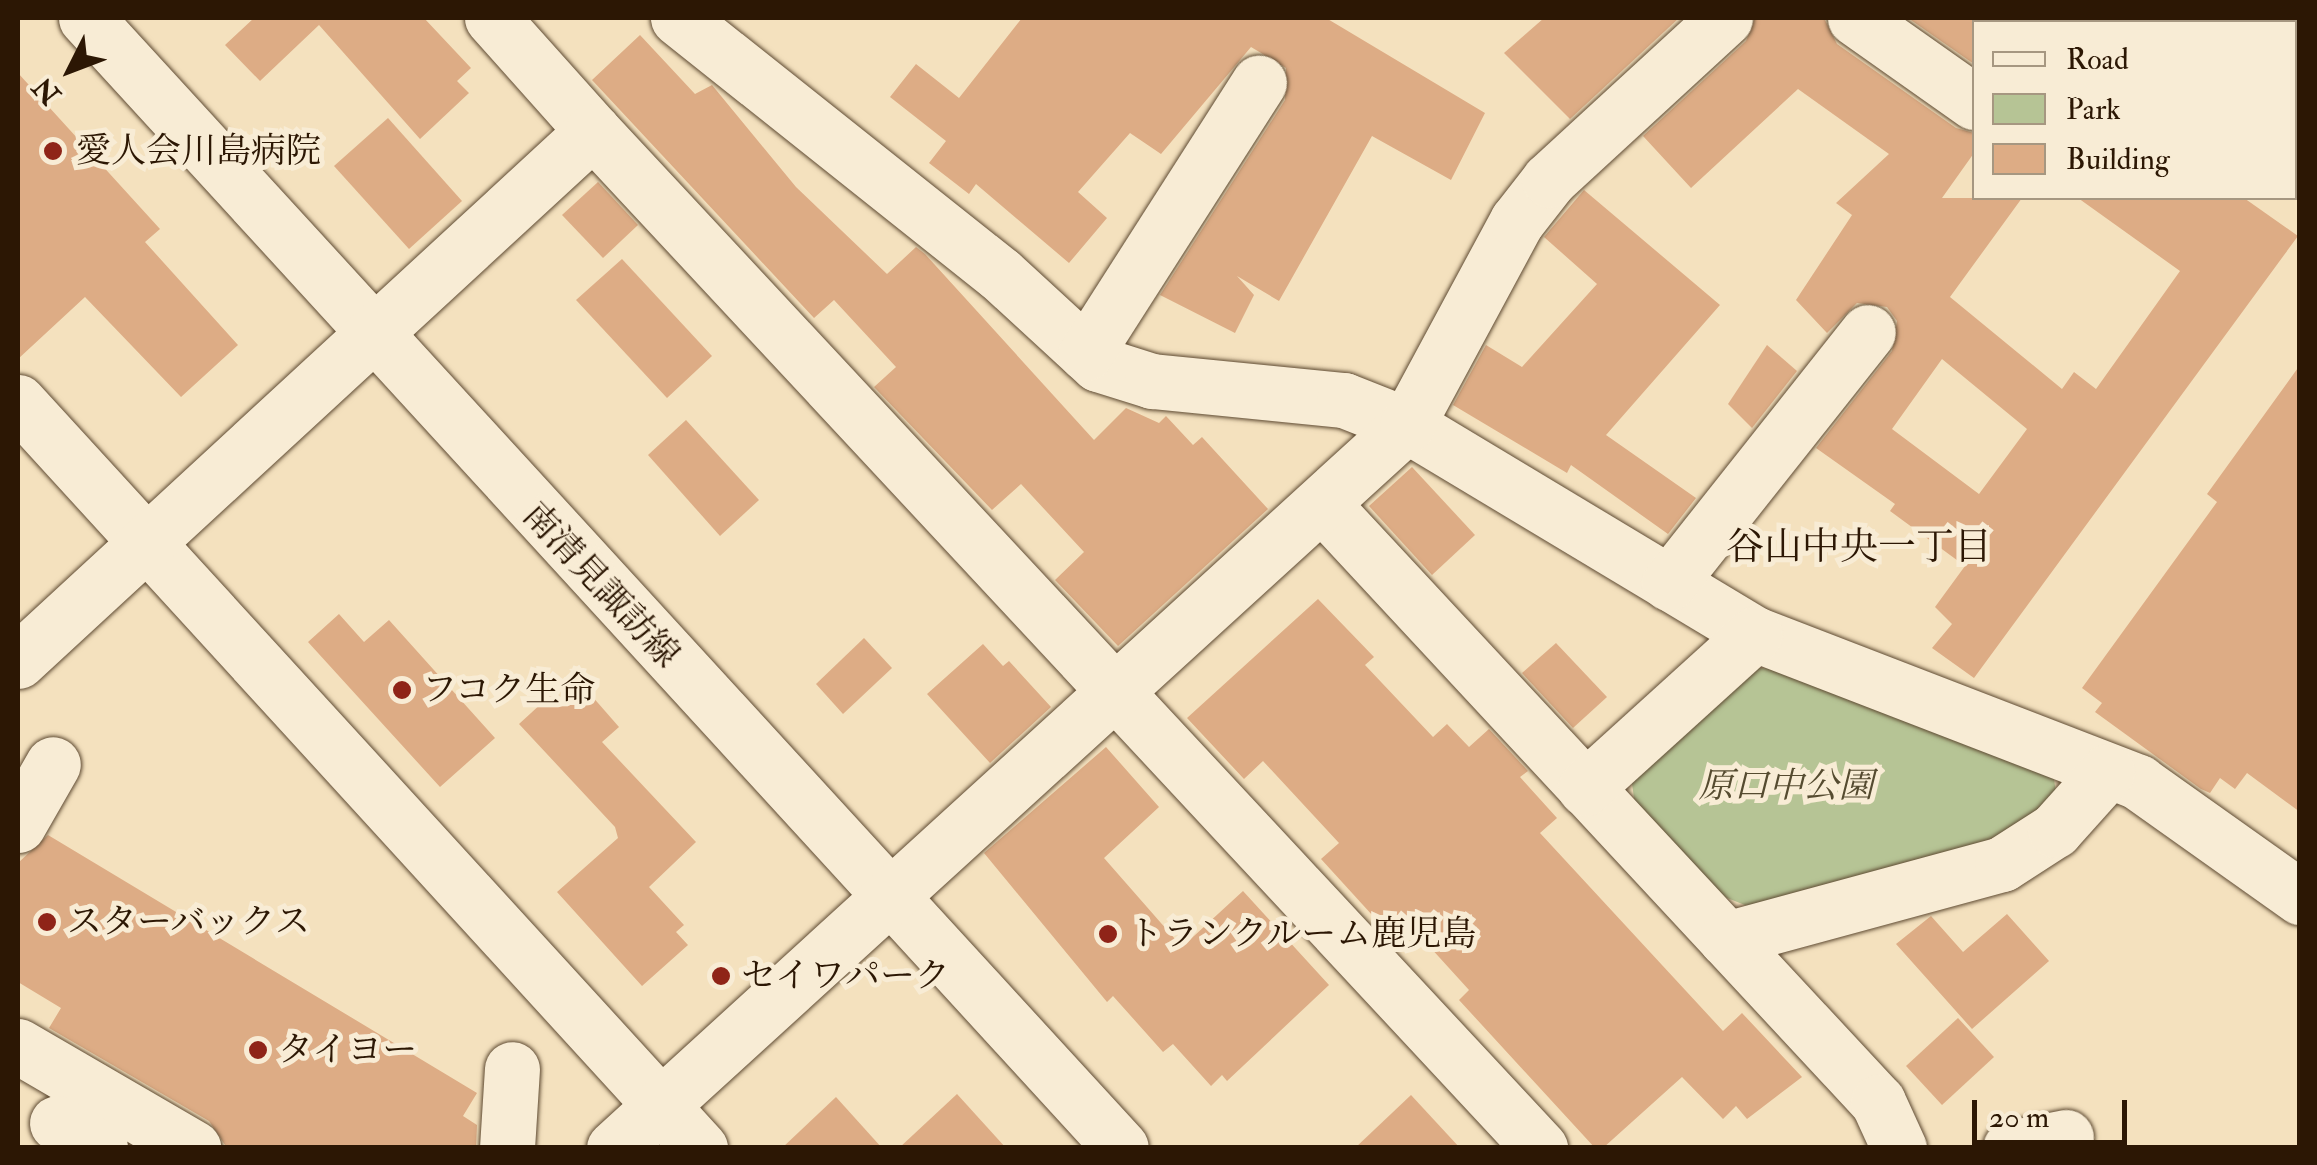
<!DOCTYPE html>
<html>
<head>
<meta charset="utf-8">
<style>
  body { margin:0 }
  #map { position:relative; width:2317px; height:1165px; overflow:hidden; background:#f4e1be; font-family:"IM FELL Double Pica","Noto Serif JP",serif }
  div>[style] { position:absolute }
  .green>* { inset:0; background:#b6c495 }
  .building>* { inset:0; background:#ddac85 }
  .roads { filter:drop-shadow(0 0 2px #5e4a32) drop-shadow(0 0 2px #5e4a32) }
  .minor>* { height:55px; margin:-27.5px; padding:0 27.5px; transform-origin:27.5px; border-radius:27.5px; background:#f8ecd5 }
  .dots>* { width:28px; height:28px; translate:-50% -50%; box-sizing:border-box; border:5px solid #f8ecd5; border-radius:50% }
  span { translate:-50% -50%; white-space:nowrap; text-align:center; line-height:1.15; -webkit-text-stroke:10px #f8ecd5; paint-order:stroke }
  .poi-label { font-size:35px; color:#2c1704 }
  .left { translate:0 -50%; text-align:left }
  .street-label { font-size:35px; color:#2c1704 }
  .park-label { font-size:35px; color:#554b30; font-style:italic }
  .neighbourhood-label { font-size:38px; color:#2c1704 }
  .frame { position:absolute; inset:0; border:20px solid #2c1704; pointer-events:none }
  .legend { position:absolute; left:1972px; top:20px; width:325px; height:180px; box-sizing:border-box; background:#f8ecd5; border:2px solid #a69781; margin:0; padding:12px 18px; list-style:none; font-size:30px; color:#2c1704 }
  .legend li { display:flex; align-items:center; gap:20px; height:50px }
  .legend b { width:50px; border:2px solid #a69781 }
  .north { position:absolute; left:20px; top:20px; width:100px; height:100px; -webkit-text-stroke:8px #f8ecd5; paint-order:stroke; rotate:228deg; font-size:28px; font-weight:700; line-height:40px; text-align:center; color:#2c1704 }
  .north::after { content:''; display:block; margin:auto; width:35px; height:45px; background:#2c1704; clip-path:polygon(50% 0,100% 100%,50% 72%,0 100%) }
  .scale { position:absolute; left:1972px; top:1100px; width:155px; height:45px; box-sizing:border-box; border:5px solid #2c1704; border-top:0; padding-left:12px; font-size:30px; line-height:35px; white-space:nowrap; color:#2c1704; -webkit-text-stroke:8px #f8ecd5; paint-order:stroke }
</style>
</head>
<body>
<div id="map">
  <div class="green">
    <div style="clip-path:polygon(1753px 668px,1784px 669px,2053px 772px,2057px 800px,1989px 848px,1750px 907px,1717px 894px,1635px 806px,1632px 783px)"></div>
  </div>
  <div class="building">
    <div style="clip-path:polygon(254px 18px,424px 18px,471px 68px,457px 81px,469px 93px,420px 139px,319px 25px,260px 81px,225px 45px)"></div>
    <div style="clip-path:polygon(1022px 18px,1326px 18px,1485px 113px,1451px 180px,1372px 136px,1279px 301px,1237px 276px,1254px 295px,1235px 333px,1160px 295px,1285px 100px,1286px 68px,1251px 47px,1161px 154px,1130px 133px,1078px 192px,1107px 218px,1069px 263px,976px 184px,969px 194px,929px 163px,946px 141px,890px 97px,916px 64px,959px 98px)"></div>
    <div style="clip-path:polygon(1544px 18px,1679px 18px,1570px 119px,1504px 53px)"></div>
    <div style="clip-path:polygon(evenodd,1755px 18px,1824px 18px,1837px 44px,1956px 128px,1974px 133px,1974px 153px,1942px 198px,2022px 198px,1950px 297px,2062px 389px,2074px 372px,2096px 389px,2180px 271px,2078px 198px,2244px 198px,2298px 236px,1974px 678px,1932px 648px,1952px 624px,1935px 607px,1965px 566px,1890px 511px,1895px 504px,1816px 448px,1892px 351px,1897px 321px,1887px 307px,1857px 303px,1827px 333px,1796px 300px,1852px 215px,1836px 203px,1889px 154px,1798px 89px,1691px 188px,1643px 136px,1746px 41px,1755px 18px,1942px 359px,2027px 429px,1979px 494px,1892px 429px,1942px 359px)"></div>
    <div style="clip-path:polygon(1908px 18px,1974px 18px,1974px 64px)"></div>
    <div style="clip-path:polygon(640px 35px,695px 94px,712px 85px,796px 187px,887px 274px,916px 247px,925px 254px,1094px 440px,1126px 408px,1159px 423px,1166px 416px,1193px 445px,1202px 437px,1268px 509px,1118px 646px,1055px 580px,1084px 552px,1021px 484px,992px 510px,874px 387px,896px 367px,834px 300px,814px 318px,592px 80px)"></div>
    <div style="clip-path:polygon(18px 73px,160px 229px,145px 242px,238px 345px,181px 397px,85px 297px,18px 359px)"></div>
    <div style="clip-path:polygon(388px 118px,462px 201px,409px 249px,334px 166px)"></div>
    <div style="clip-path:polygon(598px 182px,638px 225px,603px 258px,562px 215px)"></div>
    <div style="clip-path:polygon(1584px 190px,1720px 305px,1606px 435px,1696px 498px,1668px 534px,1571px 465px,1567px 473px,1453px 405px,1486px 345px,1522px 367px,1597px 284px,1544px 237px)"></div>
    <div style="clip-path:polygon(622px 259px,712px 356px,667px 398px,576px 300px)"></div>
    <div style="clip-path:polygon(1767px 345px,1797px 371px,1752px 428px,1728px 404px)"></div>
    <div style="clip-path:polygon(2300px 365px,2300px 812px,2247px 773px,2235px 789px,2220px 778px,2210px 793px,2201px 789px,2095px 712px,2102px 703px,2082px 688px,2217px 502px,2207px 494px)"></div>
    <div style="clip-path:polygon(686px 420px,759px 500px,720px 536px,648px 455px)"></div>
    <div style="clip-path:polygon(1412px 467px,1475px 535px,1432px 575px,1369px 506px)"></div>
    <div style="clip-path:polygon(1318px 599px,1374px 657px,1365px 665px,1433px 737px,1447px 724px,1469px 747px,1489px 729px,1528px 771px,1520px 777px,1557px 818px,1540px 833px,1723px 1031px,1742px 1013px,1802px 1077px,1747px 1119px,1736px 1106px,1723px 1119px,1682px 1077px,1603px 1148px,1595px 1148px,1459px 1000px,1469px 990px,1409px 924px,1394px 939px,1321px 859px,1339px 843px,1263px 761px,1244px 779px,1187px 718px)"></div>
    <div style="clip-path:polygon(339px 614px,364px 642px,389px 620px,495px 738px,440px 787px,308px 642px)"></div>
    <div style="clip-path:polygon(864px 638px,892px 668px,843px 714px,816px 684px)"></div>
    <div style="clip-path:polygon(1556px 643px,1607px 697px,1573px 728px,1522px 673px)"></div>
    <div style="clip-path:polygon(983px 644px,1003px 666px,1009px 661px,1051px 707px,990px 763px,927px 694px)"></div>
    <div style="clip-path:polygon(584px 687px,619px 727px,602px 742px,696px 842px,649px 887px,684px 925px,676px 932px,688px 945px,642px 986px,557px 892px,618px 838px,615px 827px,519px 724px,555px 691px,566px 703px)"></div>
    <div style="clip-path:polygon(1106px 747px,1159px 807px,1104px 858px,1182px 947px,1243px 891px,1329px 985px,1227px 1081px,1222px 1075px,1211px 1086px,1173px 1044px,1163px 1052px,1113px 996px,1107px 1002px,984px 853px)"></div>
    <div style="clip-path:polygon(48px 835px,477px 1093px,463px 1116px,477px 1125px,476px 1148px,227px 1148px,209px 1121px,49px 1028px,61px 1008px,18px 982px,18px 863px)"></div>
    <div style="clip-path:polygon(2007px 914px,2049px 961px,1972px 1029px,1896px 944px,1931px 916px,1963px 952px)"></div>
    <div style="clip-path:polygon(1958px 1018px,1994px 1057px,1942px 1105px,1906px 1066px)"></div>
    <div style="clip-path:polygon(957px 1094px,1006px 1148px,899px 1148px)"></div>
    <div style="clip-path:polygon(1411px 1095px,1460px 1148px,1355px 1148px)"></div>
    <div style="clip-path:polygon(836px 1097px,882px 1148px,782px 1148px)"></div>
  </div>
  <div class="roads">
    <div class="minor">
      <div style="left:86px;top:18px;width:1532px;rotate:47.51deg"></div>
      <div style="left:492px;top:18px;width:152px;rotate:48.2deg"></div>
      <div style="left:678px;top:18px;width:411px;rotate:38.5deg"></div>
      <div style="left:1000px;top:274px;width:133px;rotate:42.6deg"></div>
      <div style="left:1098px;top:364px;width:57px;rotate:17.5deg"></div>
      <div style="left:1152px;top:381px;width:193px;rotate:5.7deg"></div>
      <div style="left:1344px;top:400px;width:68px;rotate:21.6deg"></div>
      <div style="left:1407px;top:425px;width:406px;rotate:31deg"></div>
      <div style="left:1755px;top:634px;width:411px;rotate:21.1deg"></div>
      <div style="left:2138px;top:782px;width:199px;rotate:35.4deg"></div>
      <div style="left:1855px;top:18px;width:146px;rotate:35.2deg"></div>
      <div style="left:2244px;top:18px;width:4px;rotate:76deg"></div>
      <div style="left:2294px;top:71px;width:7px;rotate:27deg"></div>
      <div style="left:1086px;top:353px;width:321px;rotate:-57.4deg"></div>
      <div style="left:18px;top:402px;width:1011px;rotate:47.57deg"></div>
      <div style="left:1323px;top:505px;width:815px;rotate:47.09deg"></div>
      <div style="left:1878px;top:1102px;width:51px;rotate:65.5deg"></div>
      <div style="left:1669px;top:583px;width:320px;rotate:-51.6deg"></div>
      <div style="left:18px;top:661px;width:782px;rotate:-42.67deg"></div>
      <div style="left:593px;top:131px;width:1390px;rotate:47.04deg"></div>
      <div style="left:1585px;top:788px;width:229px;rotate:-42.2deg"></div>
      <div style="left:18px;top:825px;width:70px;rotate:-60.2deg"></div>
      <div style="left:1726px;top:939px;width:286px;rotate:-15.2deg"></div>
      <div style="left:2002px;top:864px;width:63px;rotate:-32.7deg"></div>
      <div style="left:2055px;top:830px;width:78px;rotate:-48.1deg"></div>
      <div style="left:18px;top:1046px;width:203px;rotate:30.2deg"></div>
      <div style="left:57px;top:1123px;width:50px;rotate:30.2deg"></div>
      <div style="left:507px;top:1148px;width:79px;rotate:-86.4deg"></div>
      <div style="left:614px;top:1148px;width:1073px;rotate:-42.36deg"></div>
      <div style="left:1407px;top:425px;width:232px;rotate:-61.7deg"></div>
      <div style="left:1517px;top:221px;width:52px;rotate:-52deg"></div>
      <div style="left:1549px;top:180px;width:239px;rotate:-42.6deg"></div>
      <div style="left:2010px;top:1148px;width:57px;rotate:-11.1deg"></div>
    </div>
  </div>
  <div class="dots">
    <div style="left:53px;top:151px;background:#8f2418"></div>
    <div style="left:402px;top:690px;background:#8f2418"></div>
    <div style="left:47px;top:922px;background:#8f2418"></div>
    <div style="left:1108px;top:934px;background:#8f2418"></div>
    <div style="left:721px;top:976px;background:#8f2418"></div>
    <div style="left:258px;top:1050px;background:#8f2418"></div>
  </div>
  <div class="poi-label">
    <span class="left" style="left:76px;top:151px">愛人会川島病院</span>
    <span class="left" style="left:422px;top:690px">フコク生命</span>
    <span class="left" style="left:67px;top:922px">スターバックス</span>
    <span class="left" style="left:1128px;top:934px">トランクルーム鹿児島</span>
    <span class="left" style="left:741px;top:976px">セイワパーク</span>
    <span class="left" style="left:278px;top:1050px">タイヨー</span>
  </div>
  <div class="street-label">
    <span style="left:601px;top:585px;rotate:47deg">南清見諏訪線</span>
  </div>
  <div class="park-label">
    <span style="left:1786px;top:786px">原口中公園</span>
  </div>
  <div class="neighbourhood-label">
    <span style="left:1859px;top:548px">谷山中央一丁目</span>
  </div>
  <div class="frame"></div>
  <ul class="legend">
  <li><b style="height:12px;background:#f8ecd5"></b>Road</li>
  <li><b style="height:28px;background:#b6c495"></b>Park</li>
  <li><b style="height:28px;background:#ddac85"></b>Building</li>
  </ul>
  <div class="north">N</div>
  <div class="scale">20 m</div>
</div>
</body>
</html>
